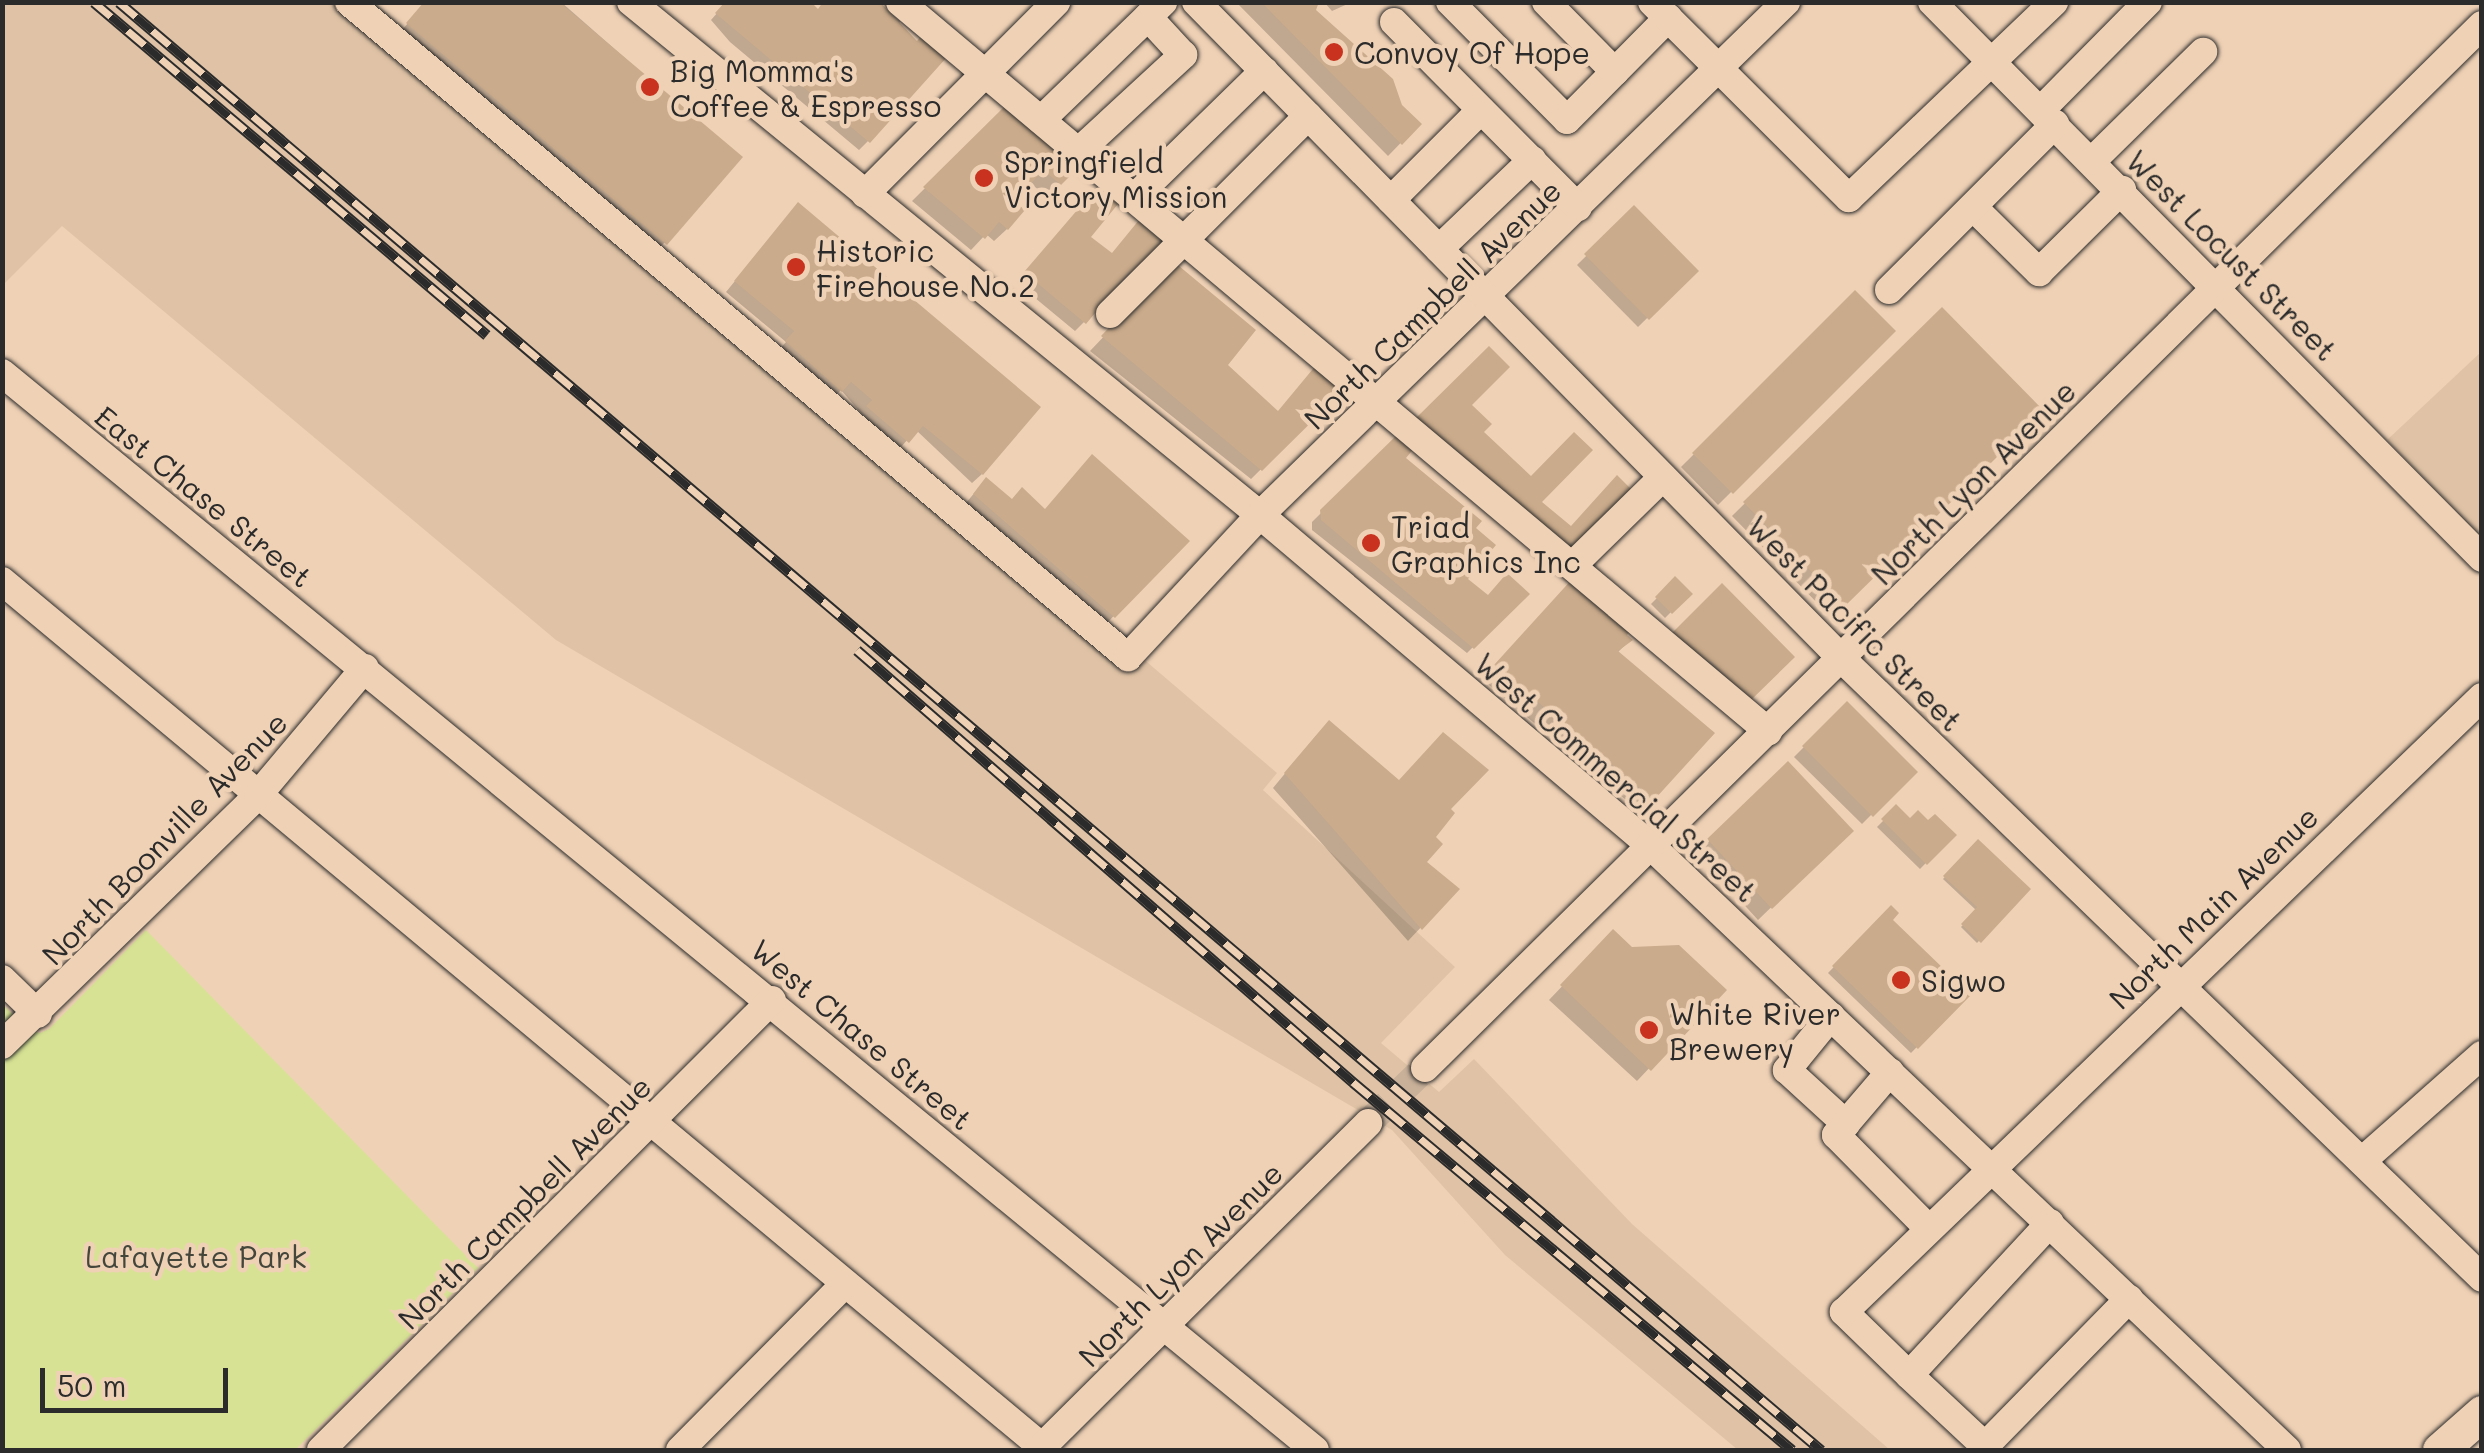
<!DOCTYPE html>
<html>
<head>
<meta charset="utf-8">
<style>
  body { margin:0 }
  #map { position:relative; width:2484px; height:1453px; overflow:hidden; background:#efd1b5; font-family:Mali,sans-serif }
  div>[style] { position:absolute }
  .built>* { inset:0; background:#e0c3a6 }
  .green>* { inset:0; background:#d7e295 }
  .shadow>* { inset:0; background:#0003 }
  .building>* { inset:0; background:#caab8b }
  .minor-tunnel>* { height:28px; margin-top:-14px; transform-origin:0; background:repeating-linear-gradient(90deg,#c8b099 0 28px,transparent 0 42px) }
  .roads { filter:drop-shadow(0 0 2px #2b2b2b) drop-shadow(0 0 2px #2b2b2b) }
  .minor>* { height:28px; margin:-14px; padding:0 14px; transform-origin:14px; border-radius:14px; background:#efd1b5 }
  .major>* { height:35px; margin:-17.5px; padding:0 17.5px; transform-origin:17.5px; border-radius:17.5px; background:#efd1b5 }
  .rail>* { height:11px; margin-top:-5.5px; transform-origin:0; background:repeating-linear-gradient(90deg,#efd1b5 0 22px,#2b2b2b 0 44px); box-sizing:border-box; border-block:2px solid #2b2b2b }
  .dots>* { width:28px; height:28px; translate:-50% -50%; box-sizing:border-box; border:5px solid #efd1b5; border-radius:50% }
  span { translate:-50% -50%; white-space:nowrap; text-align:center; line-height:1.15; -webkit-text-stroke:9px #efd1b5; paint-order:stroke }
  .poi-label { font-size:30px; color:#2b2b2b }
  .left { translate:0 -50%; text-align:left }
  .street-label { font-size:30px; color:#2b2b2b }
  .park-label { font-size:30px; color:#45463b }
  .frame { position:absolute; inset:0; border:5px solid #2b2b2b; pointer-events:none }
  .scale { position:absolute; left:40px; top:1368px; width:188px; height:45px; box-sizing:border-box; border:5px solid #2b2b2b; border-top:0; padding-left:12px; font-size:30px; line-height:35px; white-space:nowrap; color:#2b2b2b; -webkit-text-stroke:8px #efd1b5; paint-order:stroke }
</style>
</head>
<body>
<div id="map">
  <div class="built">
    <div style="clip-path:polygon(3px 3px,375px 3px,1277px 773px,1263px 790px,1455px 967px,1381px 1043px,1439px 1092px,1474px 1059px,1632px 1224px,1890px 1450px,1738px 1450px,1505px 1255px,1392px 1130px,556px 640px,62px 226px,3px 285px)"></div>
    <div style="clip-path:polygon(2481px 352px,2481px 537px,2387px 440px)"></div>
  </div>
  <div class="green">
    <div style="clip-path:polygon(146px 930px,478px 1268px,295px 1450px,3px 1450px,2px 1004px,26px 1027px,40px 1033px,49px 1029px)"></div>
  </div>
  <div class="shadow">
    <div style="clip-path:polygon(425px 2px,561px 2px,739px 158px,656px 252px,399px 34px)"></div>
    <div style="clip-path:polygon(727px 2px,817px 11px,877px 2px,900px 21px,868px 141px,859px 150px,730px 42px,711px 20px)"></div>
    <div style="clip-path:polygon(1236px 2px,1312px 2px,1314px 12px,1419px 124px,1388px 156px)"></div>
    <div style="clip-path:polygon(1324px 2px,1352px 2px,1332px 11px)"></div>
    <div style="clip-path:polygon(1005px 109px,1074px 168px,1046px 196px,1029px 182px,1011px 202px,1022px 210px,1007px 229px,994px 241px,986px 234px,971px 250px,912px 201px)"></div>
    <div style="clip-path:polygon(1088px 199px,1087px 237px,1111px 256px,1163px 243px,1075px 331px,1017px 283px)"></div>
    <div style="clip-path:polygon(1634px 209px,1695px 271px,1638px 327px,1577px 265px)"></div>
    <div style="clip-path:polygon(789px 215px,982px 474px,972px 483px,916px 430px,901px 447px,880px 435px,841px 390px,831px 400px,778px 351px,786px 342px,726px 292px)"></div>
    <div style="clip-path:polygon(1173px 264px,1217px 374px,1277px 414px,1341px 390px,1251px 479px,1090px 351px)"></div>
    <div style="clip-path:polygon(1855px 294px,1893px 331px,1718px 505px,1681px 467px)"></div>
    <div style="clip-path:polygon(1941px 310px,2040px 411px,1831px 617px,1732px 516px)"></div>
    <div style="clip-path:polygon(1398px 437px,1402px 458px,1464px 579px,1488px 598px,1526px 594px,1467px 653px,1312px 530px,1312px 522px)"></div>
    <div style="clip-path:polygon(977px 490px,1011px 502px,1186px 541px,1104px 626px,965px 504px)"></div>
    <div style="clip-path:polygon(1675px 580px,1689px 594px,1665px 618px,1651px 604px)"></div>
    <div style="clip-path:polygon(1722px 587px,1739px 708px,1700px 668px)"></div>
    <div style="clip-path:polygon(1561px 593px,1630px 640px,1617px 653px,1652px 798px,1639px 811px,1483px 680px)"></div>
    <div style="clip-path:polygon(1847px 704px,1914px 772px,1862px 824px,1794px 757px)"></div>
    <div style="clip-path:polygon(1316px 736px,1447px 809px,1423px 863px,1456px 890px,1408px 941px,1273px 788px)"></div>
    <div style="clip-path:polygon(1788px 764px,1850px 831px,1758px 920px,1697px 853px)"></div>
    <div style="clip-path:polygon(1896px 808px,1910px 821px,1953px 835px,1920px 869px,1877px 827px)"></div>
    <div style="clip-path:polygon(1978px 842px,2028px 889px,1977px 943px,1961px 927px,1977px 911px,1943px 879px)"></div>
    <div style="clip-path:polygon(1891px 909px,1889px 920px,1967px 995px,1911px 1053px,1828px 973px)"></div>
    <div style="clip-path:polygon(1613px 933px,1631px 949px,1723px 990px,1637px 1081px,1549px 1000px)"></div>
  </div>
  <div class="building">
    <div style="clip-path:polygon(424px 2px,559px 2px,743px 157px,667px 245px,406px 23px)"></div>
    <div style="clip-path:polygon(725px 2px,811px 2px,818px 9px,823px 2px,880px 2px,917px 41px,921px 36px,947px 57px,870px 143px,715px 13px)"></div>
    <div style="clip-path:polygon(1261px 2px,1319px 2px,1316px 10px,1393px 79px,1402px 105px,1422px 124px,1402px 145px)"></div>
    <div style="clip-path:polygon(1005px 106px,1078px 168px,1061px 185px,1043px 170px,1015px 202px,1025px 210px,1008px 230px,999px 222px,985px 239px,923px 187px)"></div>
    <div style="clip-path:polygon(1097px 187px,1118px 204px,1091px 237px,1112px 253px,1139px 220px,1167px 243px,1134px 276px,1129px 272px,1086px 324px,1024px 272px)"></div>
    <div style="clip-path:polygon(798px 202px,1041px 407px,983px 475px,923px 426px,909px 443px,866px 406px,872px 400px,851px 382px,842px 392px,785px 341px,794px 331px,734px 281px)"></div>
    <div style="clip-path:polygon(1634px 205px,1699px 271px,1649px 320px,1584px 254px)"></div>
    <div style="clip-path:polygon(1173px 261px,1256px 330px,1228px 365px,1278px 411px,1317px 364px,1344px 390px,1262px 471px,1101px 336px)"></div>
    <div style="clip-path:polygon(1855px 290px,1896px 331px,1733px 494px,1692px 453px)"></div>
    <div style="clip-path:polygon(1942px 307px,2044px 411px,1845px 606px,1743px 502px)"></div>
    <div style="clip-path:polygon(1489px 346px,1510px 367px,1472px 405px,1492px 424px,1484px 432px,1531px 476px,1574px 432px,1593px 450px,1542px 502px,1571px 526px,1617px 475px,1632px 490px,1571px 554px,1416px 418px)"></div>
    <div style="clip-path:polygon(1398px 434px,1415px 447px,1406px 458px,1482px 521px,1476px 528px,1496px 545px,1468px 579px,1488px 595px,1507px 573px,1530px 594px,1474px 649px,1321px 520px,1320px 510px)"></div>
    <div style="clip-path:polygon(1092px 454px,1190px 541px,1115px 618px,973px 494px,986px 477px,1012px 499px,1022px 487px,1045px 509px)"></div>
    <div style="clip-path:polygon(1675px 576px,1693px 594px,1672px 614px,1655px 597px)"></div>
    <div style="clip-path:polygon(1574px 577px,1632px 629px,1627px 635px,1633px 640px,1618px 651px,1715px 733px,1654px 800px,1494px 665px)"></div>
    <div style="clip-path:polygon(1722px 583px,1795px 657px,1750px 701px,1711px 661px,1706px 665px,1671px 634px)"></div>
    <div style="clip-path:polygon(1847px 701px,1918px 772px,1873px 817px,1802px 746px)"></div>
    <div style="clip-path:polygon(1329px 720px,1399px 780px,1443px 732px,1489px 770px,1451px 809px,1455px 813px,1436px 837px,1443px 844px,1427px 862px,1460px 889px,1422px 930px,1284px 773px)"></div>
    <div style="clip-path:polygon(1788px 761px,1854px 831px,1772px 909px,1707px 839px)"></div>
    <div style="clip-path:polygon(1896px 804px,1910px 818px,1918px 810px,1928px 820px,1935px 814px,1957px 835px,1927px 865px,1881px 819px)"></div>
    <div style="clip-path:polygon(1978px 839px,2031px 889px,1981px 943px,1961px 924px,1977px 907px,1943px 876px)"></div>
    <div style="clip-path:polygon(1891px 905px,1899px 913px,1893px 920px,1971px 995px,1918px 1049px,1832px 966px)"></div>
    <div style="clip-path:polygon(1613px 929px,1632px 947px,1679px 945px,1727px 990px,1651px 1071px,1560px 985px)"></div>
  </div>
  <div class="minor-tunnel">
    <div style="left:1368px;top:1123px;width:79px;rotate:-44deg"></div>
  </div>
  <div class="roads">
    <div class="minor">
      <div style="left:349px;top:2px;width:1018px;rotate:40.06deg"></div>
      <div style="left:1128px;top:657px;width:194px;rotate:-47.1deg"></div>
      <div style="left:1260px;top:515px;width:735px;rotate:-44.28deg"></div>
      <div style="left:631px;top:2px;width:812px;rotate:39.2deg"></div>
      <div style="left:1260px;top:515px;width:512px;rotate:40.25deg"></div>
      <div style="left:1651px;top:846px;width:877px;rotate:43.52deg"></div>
      <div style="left:900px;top:2px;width:1134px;rotate:40.03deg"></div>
      <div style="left:1196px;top:2px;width:921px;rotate:45.48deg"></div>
      <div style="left:1842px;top:659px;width:890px;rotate:44.04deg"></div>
      <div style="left:1450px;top:2px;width:166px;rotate:45.2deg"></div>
      <div style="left:1567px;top:120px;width:144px;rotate:-45.3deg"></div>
      <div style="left:1546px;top:2px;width:98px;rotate:45.4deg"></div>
      <div style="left:1652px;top:2px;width:278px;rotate:44.9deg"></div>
      <div style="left:1849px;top:198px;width:284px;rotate:-43.7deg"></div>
      <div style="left:1932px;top:2px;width:782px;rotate:45.31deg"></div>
      <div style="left:1394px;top:22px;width:261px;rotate:45.2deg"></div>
      <div style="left:2041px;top:110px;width:152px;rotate:-45.3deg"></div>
      <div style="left:1041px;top:120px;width:170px;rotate:-44deg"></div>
      <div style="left:1079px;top:151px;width:142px;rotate:-42.7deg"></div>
      <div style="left:1183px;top:55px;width:52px;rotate:-132.6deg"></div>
      <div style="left:2092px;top:161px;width:156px;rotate:-44.5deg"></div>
      <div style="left:865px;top:194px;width:271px;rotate:-45.1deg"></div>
      <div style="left:1134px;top:198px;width:182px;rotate:-44.3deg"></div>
      <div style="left:1391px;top:200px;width:127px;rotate:-45deg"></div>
      <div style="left:1973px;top:207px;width:93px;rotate:44.6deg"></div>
      <div style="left:2039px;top:272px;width:117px;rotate:-44.7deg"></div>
      <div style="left:1439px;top:249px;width:129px;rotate:-43.7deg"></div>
      <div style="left:1889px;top:290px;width:235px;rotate:-45deg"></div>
      <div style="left:1110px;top:314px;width:280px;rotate:-45deg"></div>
      <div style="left:2px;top:373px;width:1698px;rotate:39.36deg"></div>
      <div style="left:1572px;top:566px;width:127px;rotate:-44.4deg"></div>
      <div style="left:2px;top:581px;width:1353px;rotate:39.78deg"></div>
      <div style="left:2px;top:979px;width:50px;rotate:44.2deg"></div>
      <div style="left:1831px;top:1016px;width:70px;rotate:129.2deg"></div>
      <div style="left:1787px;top:1070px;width:80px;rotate:42.5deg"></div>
      <div style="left:2px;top:1045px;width:358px;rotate:-44.3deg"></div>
      <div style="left:258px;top:795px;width:166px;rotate:-49.9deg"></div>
      <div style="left:1425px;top:1068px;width:1485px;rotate:-44.62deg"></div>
      <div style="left:1890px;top:1072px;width:83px;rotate:130.6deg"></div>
      <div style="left:1836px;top:1135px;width:132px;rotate:45.3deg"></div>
      <div style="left:2362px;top:1161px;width:160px;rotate:-41.5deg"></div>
      <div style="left:2050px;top:1223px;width:207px;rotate:132.8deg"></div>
      <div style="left:1909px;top:1375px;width:91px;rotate:-135.9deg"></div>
      <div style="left:1844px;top:1312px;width:886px;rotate:-43.95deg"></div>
      <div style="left:1909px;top:1375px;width:104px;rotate:43.1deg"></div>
      <div style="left:1985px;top:1446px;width:206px;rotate:-45.6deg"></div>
      <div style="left:321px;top:1450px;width:637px;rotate:-44.94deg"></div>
      <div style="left:680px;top:1450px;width:234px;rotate:-45.2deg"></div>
      <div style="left:1039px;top:1450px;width:464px;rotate:-44.8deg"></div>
    </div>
    <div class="major">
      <div style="left:2440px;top:1450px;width:56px;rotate:-41.4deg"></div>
    </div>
  </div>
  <div class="rail">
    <div style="left:94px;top:2px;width:515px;rotate:40.28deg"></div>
    <div style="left:119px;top:2px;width:2235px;rotate:40.39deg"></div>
    <div style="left:857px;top:650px;width:658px;rotate:41.05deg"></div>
    <div style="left:1353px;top:1082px;width:573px;rotate:39.97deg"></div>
  </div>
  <div class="dots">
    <div style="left:1334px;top:52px;background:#c8321e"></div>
    <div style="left:650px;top:87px;background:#c8321e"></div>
    <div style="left:984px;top:178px;background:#c8321e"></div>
    <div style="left:796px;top:267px;background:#c8321e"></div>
    <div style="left:1371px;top:543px;background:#c8321e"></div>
    <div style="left:1901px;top:980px;background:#c8321e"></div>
    <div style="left:1649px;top:1030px;background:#c8321e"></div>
  </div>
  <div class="poi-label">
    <span class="left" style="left:1354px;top:52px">Convoy Of Hope</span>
    <span class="left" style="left:670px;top:87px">Big Momma's<br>Coffee &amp; Espresso</span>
    <span class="left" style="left:1004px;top:178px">Springfield<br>Victory Mission</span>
    <span class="left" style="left:816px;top:267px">Historic<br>Firehouse No.2</span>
    <span class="left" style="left:1391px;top:543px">Triad<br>Graphics Inc</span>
    <span class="left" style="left:1921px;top:980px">Sigwo</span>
    <span class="left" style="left:1669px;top:1030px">White River<br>Brewery</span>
  </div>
  <div class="street-label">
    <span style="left:2232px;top:255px;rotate:45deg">West Locust Street</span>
    <span style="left:1432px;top:304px;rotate:-44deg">North Campbell Avenue</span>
    <span style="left:1973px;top:482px;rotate:-45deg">North Lyon Avenue</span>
    <span style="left:204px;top:496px;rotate:39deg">East Chase Street</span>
    <span style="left:1855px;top:623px;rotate:45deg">West Pacific Street</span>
    <span style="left:1616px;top:777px;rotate:41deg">West Commercial Street</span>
    <span style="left:164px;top:838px;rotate:-46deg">North Boonville Avenue</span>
    <span style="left:2213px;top:907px;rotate:-44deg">North Main Avenue</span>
    <span style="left:862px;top:1034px;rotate:40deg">West Chase Street</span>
    <span style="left:524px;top:1202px;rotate:-45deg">North Campbell Avenue</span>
    <span style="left:1180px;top:1264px;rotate:-45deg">North Lyon Avenue</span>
  </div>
  <div class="park-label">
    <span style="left:196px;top:1256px">Lafayette Park</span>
  </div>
  <div class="frame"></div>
  <div class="scale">50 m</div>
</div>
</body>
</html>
